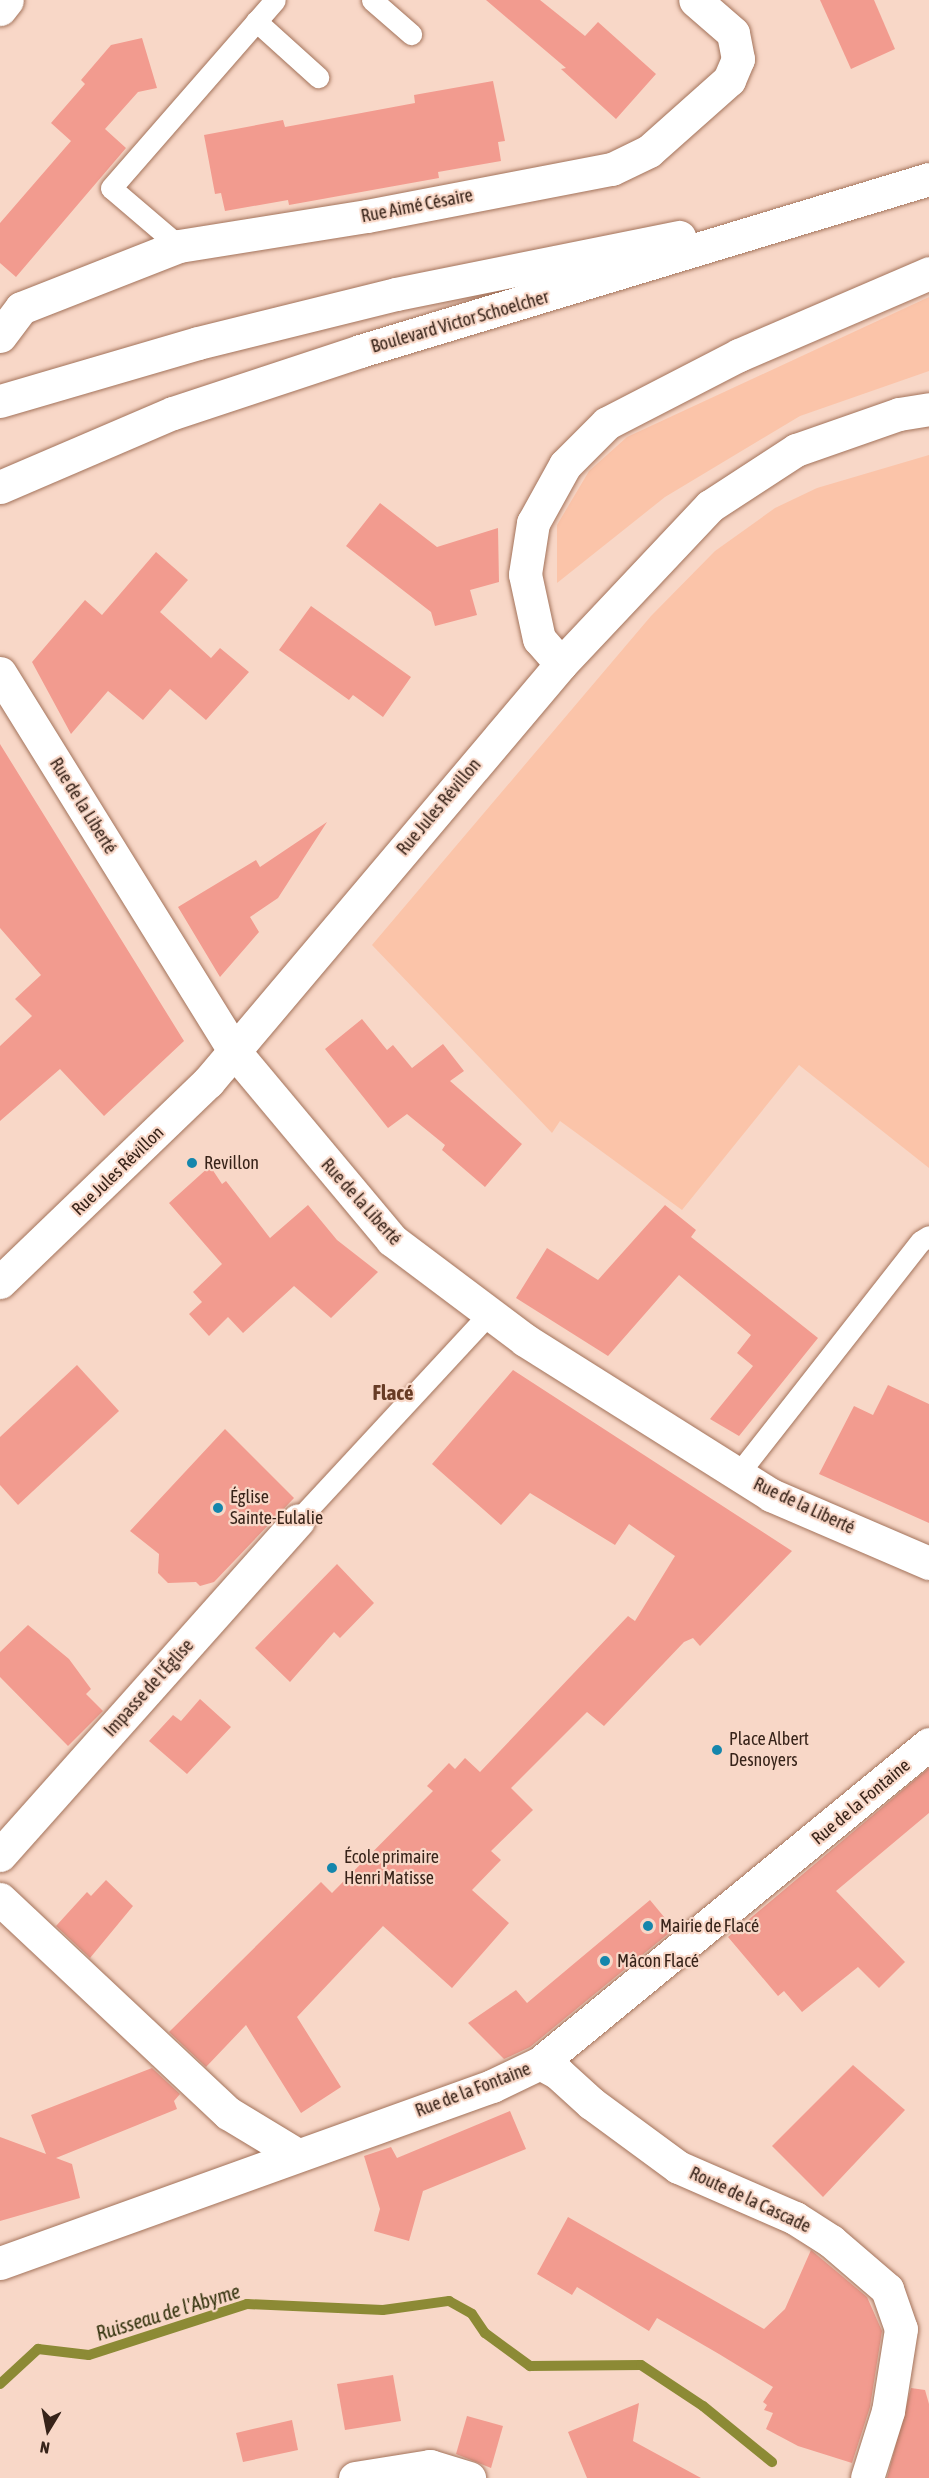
<!DOCTYPE html>
<html>
<head>
<meta charset="utf-8">
<style>
  body { margin:0 }
  #map { position:relative; width:929px; height:2478px; overflow:hidden; background:#f8d7c7; font-family:"Asap Condensed",sans-serif }
  div>[style] { position:absolute }
  .green>* { inset:0; background:#fbc4a9 }
  .stream>* { height:10px; margin:-5px; padding:0 5px; transform-origin:5px; border-radius:5px; background:#8c8a35 }
  .building>* { inset:0; background:#f29b8f }
  .roads { filter:drop-shadow(0 0 2px #a3735b) drop-shadow(0 0 2px #a3735b) }
  .lane>* { height:21px; margin:-10.5px; padding:0 10.5px; transform-origin:10.5px; border-radius:10.5px; background:#fff }
  .street>* { height:33px; margin:-16.5px; padding:0 16.5px; transform-origin:16.5px; border-radius:16.5px; background:#fff }
  .secondary>* { height:33px; margin:-16.5px; padding:0 16.5px; transform-origin:16.5px; border-radius:16.5px; background:#fff }
  .dots>* { width:16px; height:16px; translate:-50% -50%; box-sizing:border-box; border:3px solid #f8d7c7; border-radius:50% }
  span { translate:-50% -50%; white-space:nowrap; text-align:center; line-height:1.15; -webkit-text-stroke:4.5px #f8d7c7; paint-order:stroke }
  .street-label { font-size:18px; color:#372319 }
  .poi-label { font-size:18px; color:#372319 }
  .left { translate:0 -50%; text-align:left }
  .water-label { font-size:20px; color:#33320d; font-style:italic }
  .quarter-label { font-size:21px; color:#673b25; font-weight:700 }
  .north { position:absolute; left:18px; top:2400px; width:60px; height:60px; -webkit-text-stroke:4px #f8d7c7; paint-order:stroke; rotate:190deg; font-size:16px; font-weight:700; line-height:24px; text-align:center; color:#372319 }
  .north::after { content:''; display:block; margin:auto; width:21px; height:27px; background:#372319; clip-path:polygon(50% 0,100% 100%,50% 72%,0 100%) }
</style>
</head>
<body>
<div id="map">
  <div class="green">
    <div style="clip-path:polygon(929px 297px,929px 371px,800px 416px,665px 497px,557px 583px,557px 525px,589px 471px,627px 437px)"></div>
    <div style="clip-path:polygon(929px 455px,929px 1168px,799px 1065px,682px 1210px,560px 1121px,552px 1133px,372px 945px,651px 616px,715px 551px,775px 508px,817px 488px)"></div>
  </div>
  <div class="stream">
    <div style="left:0;top:2384px;width:52px;rotate:-42.6deg"></div>
    <div style="left:38px;top:2349px;width:51px;rotate:6.7deg"></div>
    <div style="left:89px;top:2355px;width:166px;rotate:-17.9deg"></div>
    <div style="left:247px;top:2304px;width:136px;rotate:2.5deg"></div>
    <div style="left:383px;top:2310px;width:67px;rotate:-7.8deg"></div>
    <div style="left:449px;top:2301px;width:26px;rotate:29deg"></div>
    <div style="left:472px;top:2314px;width:23px;rotate:56deg"></div>
    <div style="left:485px;top:2333px;width:56px;rotate:36.3deg"></div>
    <div style="left:530px;top:2366px;width:111px;rotate:-0.5deg"></div>
    <div style="left:641px;top:2365px;width:74px;rotate:33.5deg"></div>
    <div style="left:703px;top:2406px;width:89px;rotate:39.1deg"></div>
  </div>
  <div class="building">
    <div style="clip-path:polygon(486px 0,540px 0,585px 36px,598px 22px,656px 74px,616px 119px,561px 69px,566px 68px)"></div>
    <div style="clip-path:polygon(820px 0,874px 0,895px 49px,851px 69px)"></div>
    <div style="clip-path:polygon(142px 38px,157px 88px,138px 92px,105px 129px,126px 148px,16px 277px,0 263px,0 223px,71px 141px,51px 123px,85px 84px,81px 80px,111px 45px)"></div>
    <div style="clip-path:polygon(493px 81px,505px 141px,498px 142px,501px 161px,438px 172px,439px 178px,289px 205px,288px 200px,225px 211px,221px 193px,215px 194px,204px 135px,283px 120px,285px 127px,356px 114px,415px 103px,414px 95px)"></div>
    <div style="clip-path:polygon(380px 503px,437px 547px,498px 528px,499px 582px,470px 590px,477px 615px,435px 626px,431px 612px,346px 546px)"></div>
    <div style="clip-path:polygon(156px 552px,188px 580px,160px 612px,211px 658px,220px 648px,249px 672px,206px 720px,170px 689px,143px 720px,108px 691px,71px 734px,32px 662px,85px 600px,102px 615px)"></div>
    <div style="clip-path:polygon(311px 606px,411px 677px,383px 717px,353px 695px,349px 700px,279px 650px)"></div>
    <div style="clip-path:polygon(0 744px,184px 1041px,104px 1116px,60px 1069px,0 1121px,0 1046px,32px 1016px,15px 999px,41px 975px,0 928px)"></div>
    <div style="clip-path:polygon(327px 822px,278px 898px,250px 917px,259px 932px,220px 977px,178px 907px,256px 860px,260px 867px)"></div>
    <div style="clip-path:polygon(362px 1019px,387px 1050px,393px 1045px,412px 1068px,443px 1044px,464px 1071px,450px 1081px,522px 1144px,485px 1187px,442px 1150px,445px 1145px,407px 1114px,388px 1128px,325px 1049px)"></div>
    <div style="clip-path:polygon(210px 1166px,222px 1184px,226px 1181px,270px 1238px,308px 1205px,337px 1240px,378px 1272px,331px 1318px,294px 1286px,243px 1333px,228px 1317px,209px 1336px,189px 1314px,202px 1302px,193px 1292px,222px 1264px,169px 1203px)"></div>
    <div style="clip-path:polygon(665px 1205px,696px 1230px,691px 1237px,818px 1338px,739px 1436px,710px 1419px,753px 1366px,737px 1353px,751px 1335px,679px 1275px,608px 1356px,516px 1298px,547px 1248px,598px 1280px)"></div>
    <div style="clip-path:polygon(77px 1365px,119px 1411px,18px 1505px,0 1485px,0 1437px)"></div>
    <div style="clip-path:polygon(513px 1370px,792px 1551px,700px 1646px,693px 1638px,684px 1642px,604px 1726px,587px 1712px,511px 1788px,533px 1810px,491px 1851px,501px 1860px,472px 1890px,509px 1923px,452px 1988px,383px 1926px,297px 2017px,341px 2087px,301px 2113px,246px 2025px,206px 2067px,169px 2032px,321px 1882px,332px 1893px,433px 1791px,427px 1786px,449px 1763px,455px 1769px,465px 1758px,480px 1772px,628px 1616px,635px 1621px,675px 1556px,629px 1524px,615px 1545px,530px 1493px,501px 1525px,432px 1464px)"></div>
    <div style="clip-path:polygon(888px 1385px,929px 1404px,929px 1523px,819px 1474px,854px 1406px,873px 1415px)"></div>
    <div style="clip-path:polygon(225px 1429px,294px 1498px,214px 1582px,200px 1586px,196px 1582px,168px 1583px,158px 1573px,159px 1554px,130px 1531px)"></div>
    <div style="clip-path:polygon(337px 1564px,374px 1603px,340px 1638px,334px 1632px,290px 1682px,255px 1648px)"></div>
    <div style="clip-path:polygon(28px 1625px,69px 1659px,91px 1689px,86px 1694px,103px 1711px,68px 1746px,0 1677px,0 1652px)"></div>
    <div style="clip-path:polygon(200px 1699px,231px 1727px,187px 1774px,149px 1741px,173px 1715px,181px 1721px)"></div>
    <div style="clip-path:polygon(929px 1768px,929px 1813px,836px 1891px,905px 1962px,879px 1988px,858px 1967px,802px 2012px,784px 1991px,778px 1996px,728px 1937px)"></div>
    <div style="clip-path:polygon(106px 1880px,133px 1906px,90px 1958px,56px 1926px,87px 1892px,91px 1896px)"></div>
    <div style="clip-path:polygon(650px 1900px,674px 1929px,530px 2047px,504px 2059px,468px 2023px,516px 1990px,527px 2003px)"></div>
    <div style="clip-path:polygon(853px 2065px,905px 2110px,823px 2197px,772px 2146px)"></div>
    <div style="clip-path:polygon(152px 2068px,180px 2094px,174px 2101px,177px 2109px,56px 2158px,72px 2164px,80px 2198px,0 2221px,0 2137px,46px 2154px,31px 2115px)"></div>
    <div style="clip-path:polygon(510px 2111px,526px 2149px,423px 2191px,409px 2241px,374px 2231px,380px 2209px,364px 2156px,391px 2147px,397px 2158px)"></div>
    <div style="clip-path:polygon(568px 2217px,764px 2329px,785px 2309px,811px 2250px,867px 2297px,882px 2331px,870px 2407px,852px 2463px,798px 2446px,766px 2429px,773px 2413px,764px 2410px,767px 2405px,763px 2402px,773px 2387px,719px 2354px,657px 2318px,649px 2331px,577px 2287px,572px 2295px,537px 2274px)"></div>
    <div style="clip-path:polygon(393px 2375px,401px 2421px,345px 2430px,337px 2384px)"></div>
    <div style="clip-path:polygon(911px 2388px,925px 2390px,929px 2404px,929px 2478px,887px 2478px)"></div>
    <div style="clip-path:polygon(639px 2403px,633px 2441px,701px 2478px,587px 2478px,568px 2432px)"></div>
    <div style="clip-path:polygon(467px 2416px,503px 2426px,491px 2468px,456px 2454px)"></div>
    <div style="clip-path:polygon(292px 2420px,298px 2450px,243px 2462px,236px 2433px)"></div>
  </div>
  <div class="roads">
    <div class="lane">
      <div style="left:372px;top:0;width:52px;rotate:41.1deg"></div>
      <div style="left:256px;top:21px;width:84px;rotate:42.1deg"></div>
      <div style="left:179px;top:246px;width:89px;rotate:-139.5deg"></div>
      <div style="left:111px;top:188px;width:249px;rotate:-48.9deg"></div>
      <div style="left:738px;top:1474px;width:296px;rotate:-51.9deg"></div>
      <div style="left:921px;top:1241px;width:9px;rotate:-32deg"></div>
      <div style="left:298px;top:1520px;width:280px;rotate:-47.2deg"></div>
    </div>
    <div class="street">
      <div style="left:0;top:9px;width:11px;rotate:-52deg"></div>
      <div style="left:0;top:336px;width:35px;rotate:-53deg"></div>
      <div style="left:21px;top:308px;width:170px;rotate:-21.4deg"></div>
      <div style="left:179px;top:246px;width:190px;rotate:-9.1deg"></div>
      <div style="left:367px;top:216px;width:249px;rotate:-10.9deg"></div>
      <div style="left:612px;top:169px;width:41px;rotate:-25.9deg"></div>
      <div style="left:649px;top:151px;width:107px;rotate:-41.6deg"></div>
      <div style="left:729px;top:80px;width:23px;rotate:-67deg"></div>
      <div style="left:738px;top:59px;width:26px;rotate:-101deg"></div>
      <div style="left:733px;top:33px;width:50px;rotate:-139deg"></div>
      <div style="left:0;top:1282px;width:289px;rotate:-43.9deg"></div>
      <div style="left:208px;top:1082px;width:547px;rotate:-49.82deg"></div>
      <div style="left:561px;top:664px;width:217px;rotate:-46.7deg"></div>
      <div style="left:710px;top:506px;width:103px;rotate:-33.1deg"></div>
      <div style="left:796px;top:450px;width:109px;rotate:-19.3deg"></div>
      <div style="left:899px;top:414px;width:30px;rotate:-9deg"></div>
      <div style="left:0;top:1855px;width:448px;rotate:-48.3deg"></div>
      <div style="left:0;top:1899px;width:313px;rotate:43.2deg"></div>
      <div style="left:228px;top:2113px;width:79px;rotate:31.1deg"></div>
      <div style="left:540px;top:2063px;width:21px;rotate:29deg"></div>
      <div style="left:558px;top:2073px;width:45px;rotate:42.3deg"></div>
      <div style="left:591px;top:2103px;width:108px;rotate:36.3deg"></div>
      <div style="left:678px;top:2167px;width:128px;rotate:23.6deg"></div>
      <div style="left:795px;top:2218px;width:43px;rotate:32.6deg"></div>
      <div style="left:831px;top:2241px;width:74px;rotate:40.6deg"></div>
      <div style="left:887px;top:2289px;width:42px;rotate:70.7deg"></div>
      <div style="left:901px;top:2329px;width:83px;rotate:99deg"></div>
      <div style="left:888px;top:2411px;width:70px;rotate:107.4deg"></div>
      <div style="left:0;top:2263px;width:523px;rotate:-19.79deg"></div>
      <div style="left:492px;top:2086px;width:53px;rotate:-25.6deg"></div>
      <div style="left:540px;top:2063px;width:503px;rotate:-39.35deg"></div>
      <div style="left:355px;top:2478px;width:76px;rotate:-9.1deg"></div>
      <div style="left:430px;top:2466px;width:41px;rotate:17.1deg"></div>
    </div>
    <div class="secondary">
      <div style="left:0;top:401px;width:206px;rotate:-16.3deg"></div>
      <div style="left:198px;top:343px;width:204px;rotate:-13.9deg"></div>
      <div style="left:396px;top:294px;width:289px;rotate:-11.4deg"></div>
      <div style="left:0;top:487px;width:188px;rotate:-23.2deg"></div>
      <div style="left:173px;top:413px;width:197px;rotate:-18.3deg"></div>
      <div style="left:360px;top:351px;width:594px;rotate:-16.82deg"></div>
      <div style="left:561px;top:664px;width:33px;rotate:-131deg"></div>
      <div style="left:539px;top:639px;width:66px;rotate:-102.2deg"></div>
      <div style="left:525px;top:574px;width:52px;rotate:-81.1deg"></div>
      <div style="left:533px;top:523px;width:66px;rotate:-61.1deg"></div>
      <div style="left:565px;top:465px;width:59px;rotate:-45deg"></div>
      <div style="left:607px;top:423px;width:148px;rotate:-27.3deg"></div>
      <div style="left:739px;top:355px;width:207px;rotate:-23.3deg"></div>
      <div style="left:0;top:673px;width:445px;rotate:58.2deg"></div>
      <div style="left:234px;top:1051px;width:246px;rotate:50.1deg"></div>
      <div style="left:392px;top:1240px;width:166px;rotate:36.9deg"></div>
      <div style="left:525px;top:1340px;width:291px;rotate:32.2deg"></div>
      <div style="left:771px;top:1495px;width:172px;rotate:23.3deg"></div>
    </div>
  </div>
  <div class="dots">
    <div style="left:192px;top:1163px;background:#1586ac"></div>
    <div style="left:218px;top:1508px;background:#1586ac"></div>
    <div style="left:717px;top:1750px;background:#1586ac"></div>
    <div style="left:332px;top:1868px;background:#1586ac"></div>
    <div style="left:648px;top:1926px;background:#1586ac"></div>
    <div style="left:605px;top:1961px;background:#1586ac"></div>
  </div>
  <div class="street-label">
    <span style="left:417px;top:206px;rotate:-11deg">Rue Aimé Césaire</span>
    <span style="left:460px;top:322px;rotate:-16deg">Boulevard Victor Schoelcher</span>
    <span style="left:83px;top:806px;rotate:58deg">Rue de la Liberté</span>
    <span style="left:439px;top:807px;rotate:-50deg">Rue Jules Révillon</span>
    <span style="left:118px;top:1171px;rotate:-44deg">Rue Jules Révillon</span>
    <span style="left:361px;top:1202px;rotate:48deg">Rue de la Liberté</span>
    <span style="left:804px;top:1506px;rotate:25deg">Rue de la Liberté</span>
    <span style="left:149px;top:1688px;rotate:-48deg">Impasse de l'Église</span>
    <span style="left:861px;top:1802px;rotate:-40deg">Rue de la Fontaine</span>
    <span style="left:473px;top:2090px;rotate:-21deg">Rue de la Fontaine</span>
    <span style="left:750px;top:2200px;rotate:25deg">Route de la Cascade</span>
  </div>
  <div class="poi-label">
    <span class="left" style="left:204px;top:1163px">Revillon</span>
    <span class="left" style="left:230px;top:1508px">Église<br>Sainte-Eulalie</span>
    <span class="left" style="left:729px;top:1750px">Place Albert<br>Desnoyers</span>
    <span class="left" style="left:344px;top:1868px">École primaire<br>Henri Matisse</span>
    <span class="left" style="left:660px;top:1926px">Mairie de Flacé</span>
    <span class="left" style="left:617px;top:1961px">Mâcon Flacé</span>
  </div>
  <div class="water-label">
    <span style="left:168px;top:2312px;rotate:-17deg">Ruisseau de l'Abyme</span>
  </div>
  <div class="quarter-label">
    <span style="left:393px;top:1392px">Flacé</span>
  </div>
  <div class="north">N</div>
</div>
</body>
</html>
